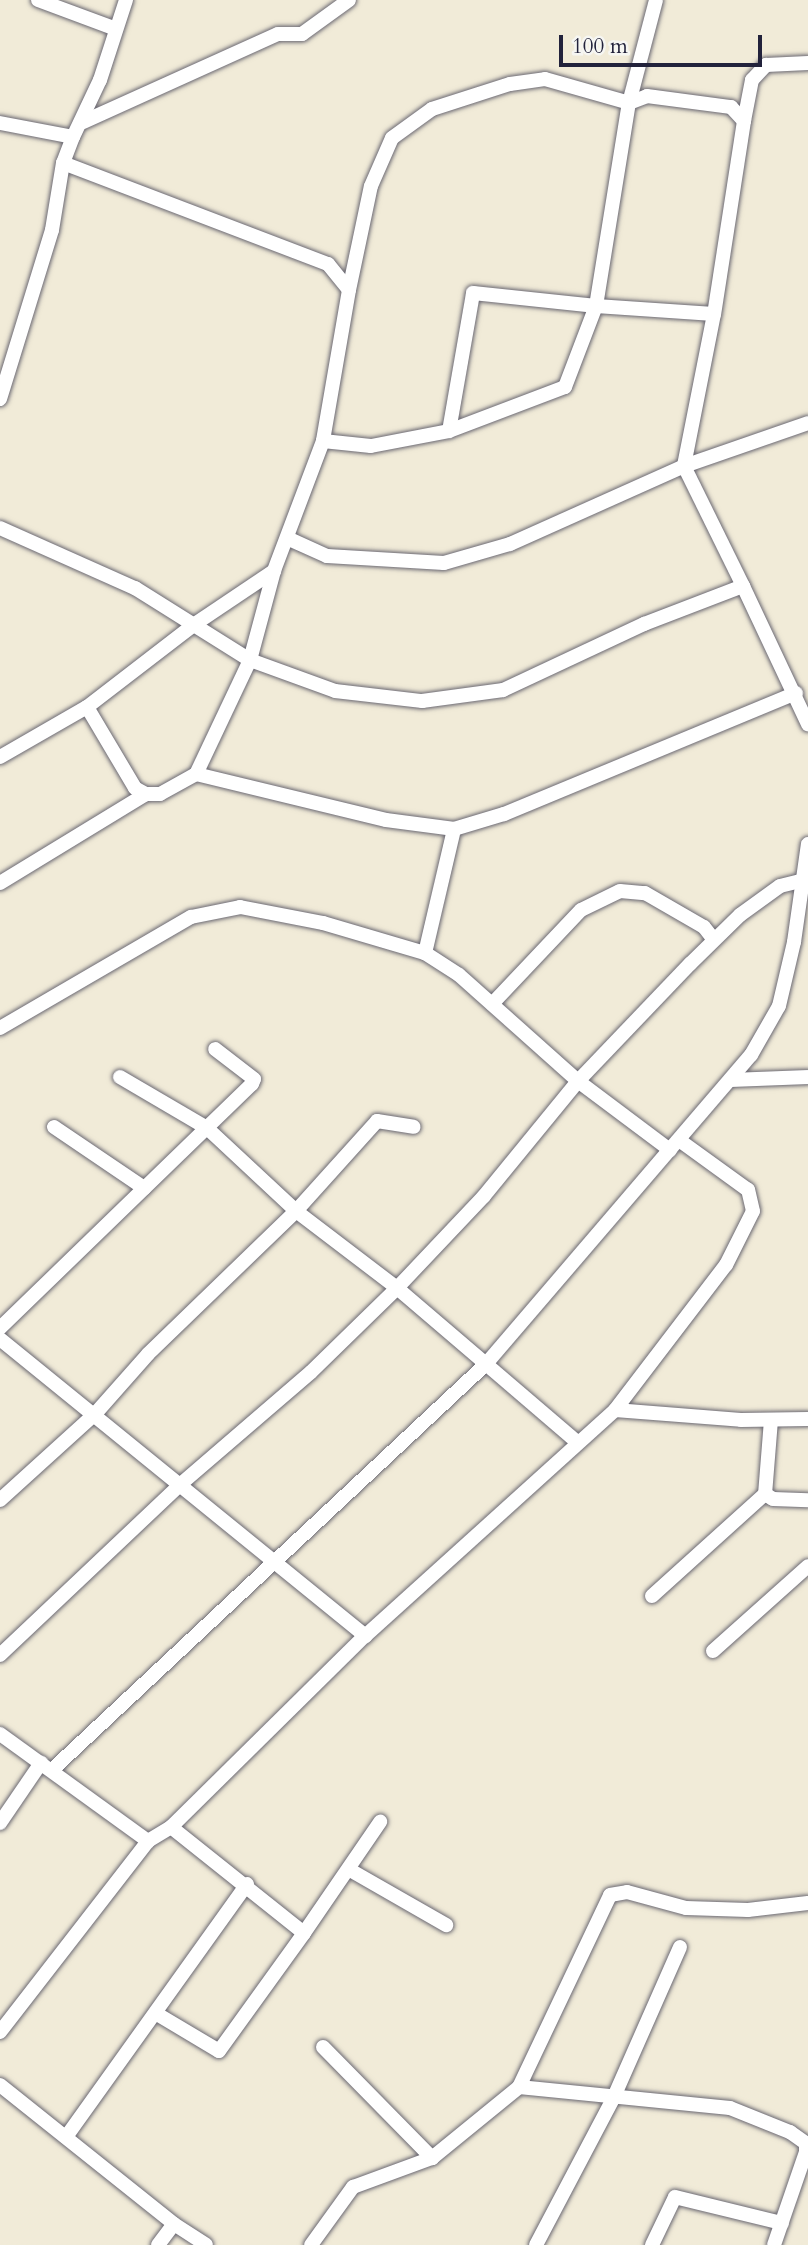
<!DOCTYPE html>
<html>
<head>
<meta charset="utf-8">
<style>
  body { margin:0 }
  #map { position:relative; width:808px; height:2245px; overflow:hidden; background:#f1ebd8; font-family:Cardo,serif }
  div>[style] { position:absolute }
  .roads { filter:drop-shadow(0 0 2px #6a6872) drop-shadow(0 0 2px #6a6872) }
  .minor>* { height:14px; margin:-7px; padding:0 7px; transform-origin:7px; border-radius:7px; background:#fff }
  span { translate:-50% -50%; white-space:nowrap; text-align:center; line-height:1.15; -webkit-text-stroke:5px #f6f6f2; paint-order:stroke }
  .scale { position:absolute; left:559px; top:35px; width:203px; height:32px; box-sizing:border-box; border:4px solid #22223b; border-top:0; padding-left:9px; font-size:21px; line-height:24px; white-space:nowrap; color:#22223b; -webkit-text-stroke:5px #f6f6f2; paint-order:stroke }
</style>
</head>
<body>
<div id="map">
  <div class="roads">
    <div class="minor">
      <div style="left:38px;top:0;width:83px;rotate:20.4deg"></div>
      <div style="left:744px;top:121px;width:42px;rotate:-79deg"></div>
      <div style="left:752px;top:80px;width:21px;rotate:-47deg"></div>
      <div style="left:766px;top:65px;width:42px;rotate:-2.7deg"></div>
      <div style="left:83px;top:122px;width:214px;rotate:-24.3deg"></div>
      <div style="left:278px;top:34px;width:24px"></div>
      <div style="left:302px;top:34px;width:58px;rotate:-35.9deg"></div>
      <div style="left:0;top:123px;width:74px;rotate:10.9deg"></div>
      <div style="left:73px;top:137px;width:63px;rotate:-64.7deg"></div>
      <div style="left:100px;top:80px;width:84px;rotate:-72deg"></div>
      <div style="left:63px;top:163px;width:284px;rotate:20.9deg"></div>
      <div style="left:328px;top:264px;width:33px;rotate:51deg"></div>
      <div style="left:349px;top:290px;width:153px;rotate:99.8deg"></div>
      <div style="left:323px;top:441px;width:139px;rotate:110.7deg"></div>
      <div style="left:274px;top:571px;width:92px;rotate:105.1deg"></div>
      <div style="left:250px;top:660px;width:126px;rotate:115.3deg"></div>
      <div style="left:349px;top:290px;width:106px;rotate:-78.1deg"></div>
      <div style="left:371px;top:186px;width:52px;rotate:-66.4deg"></div>
      <div style="left:392px;top:138px;width:49px;rotate:-35.9deg"></div>
      <div style="left:432px;top:109px;width:82px;rotate:-17.8deg"></div>
      <div style="left:510px;top:84px;width:35px;rotate:-8deg"></div>
      <div style="left:545px;top:79px;width:87px;rotate:15.9deg"></div>
      <div style="left:629px;top:103px;width:106px;rotate:-75.3deg"></div>
      <div style="left:0;top:399px;width:177px;rotate:-72.9deg"></div>
      <div style="left:52px;top:230px;width:68px;rotate:-80.7deg"></div>
      <div style="left:63px;top:163px;width:28px;rotate:-69deg"></div>
      <div style="left:449px;top:431px;width:140px;rotate:-80.1deg"></div>
      <div style="left:473px;top:293px;width:124px;rotate:6deg"></div>
      <div style="left:596px;top:306px;width:206px;rotate:-80.8deg"></div>
      <div style="left:629px;top:103px;width:19px;rotate:-21deg"></div>
      <div style="left:647px;top:96px;width:85px;rotate:7.5deg"></div>
      <div style="left:731px;top:107px;width:19px;rotate:47deg"></div>
      <div style="left:744px;top:121px;width:195px;rotate:98.8deg"></div>
      <div style="left:323px;top:441px;width:48px;rotate:5.9deg"></div>
      <div style="left:371px;top:446px;width:79px;rotate:-10.9deg"></div>
      <div style="left:449px;top:431px;width:124px;rotate:-20.8deg"></div>
      <div style="left:565px;top:387px;width:87px;rotate:-69.1deg"></div>
      <div style="left:596px;top:306px;width:118px;rotate:3.9deg"></div>
      <div style="left:714px;top:314px;width:155px;rotate:101.2deg"></div>
      <div style="left:684px;top:466px;width:134px;rotate:63.8deg"></div>
      <div style="left:0;top:528px;width:148px;rotate:24deg"></div>
      <div style="left:135px;top:588px;width:136px;rotate:32.1deg"></div>
      <div style="left:250px;top:660px;width:90px;rotate:20deg"></div>
      <div style="left:335px;top:691px;width:88px;rotate:6.6deg"></div>
      <div style="left:422px;top:701px;width:82px;rotate:-7.7deg"></div>
      <div style="left:503px;top:690px;width:156px;rotate:-25.1deg"></div>
      <div style="left:644px;top:624px;width:106px;rotate:-21deg"></div>
      <div style="left:743px;top:586px;width:153px;rotate:64.8deg"></div>
      <div style="left:287px;top:538px;width:44px;rotate:24.2deg"></div>
      <div style="left:327px;top:556px;width:117px;rotate:3.4deg"></div>
      <div style="left:444px;top:563px;width:69px;rotate:-16.1deg"></div>
      <div style="left:510px;top:544px;width:191px;rotate:-24.1deg"></div>
      <div style="left:684px;top:466px;width:131px;rotate:-19.1deg"></div>
      <div style="left:87px;top:707px;width:94px;rotate:59.3deg"></div>
      <div style="left:135px;top:788px;width:13px;rotate:29deg"></div>
      <div style="left:146px;top:794px;width:14px"></div>
      <div style="left:160px;top:794px;width:41px;rotate:-29.1deg"></div>
      <div style="left:196px;top:774px;width:195px;rotate:13.6deg"></div>
      <div style="left:386px;top:820px;width:69px;rotate:7.5deg"></div>
      <div style="left:454px;top:829px;width:52px;rotate:-16.7deg"></div>
      <div style="left:504px;top:814px;width:316px;rotate:-22.5deg"></div>
      <div style="left:0;top:757px;width:100px;rotate:-29.9deg"></div>
      <div style="left:87px;top:707px;width:133px;rotate:-37.6deg"></div>
      <div style="left:192px;top:626px;width:99px;rotate:-33.9deg"></div>
      <div style="left:0;top:883px;width:171px;rotate:-31.4deg"></div>
      <div style="left:425px;top:953px;width:127px;rotate:-76.8deg"></div>
      <div style="left:492px;top:1004px;width:129px;rotate:-46.6deg"></div>
      <div style="left:581px;top:910px;width:43px;rotate:-26deg"></div>
      <div style="left:620px;top:891px;width:25px;rotate:5deg"></div>
      <div style="left:645px;top:893px;width:68px;rotate:30deg"></div>
      <div style="left:704px;top:927px;width:16px;rotate:52deg"></div>
      <div style="left:0;top:1028px;width:221px;rotate:-30.2deg"></div>
      <div style="left:191px;top:917px;width:50px;rotate:-11.5deg"></div>
      <div style="left:240px;top:907px;width:85px;rotate:10.9deg"></div>
      <div style="left:323px;top:923px;width:106px;rotate:16.4deg"></div>
      <div style="left:425px;top:953px;width:40px;rotate:32.9deg"></div>
      <div style="left:459px;top:975px;width:159px;rotate:41.7deg"></div>
      <div style="left:578px;top:1081px;width:115px;rotate:36.9deg"></div>
      <div style="left:120px;top:1077px;width:101px;rotate:30.4deg"></div>
      <div style="left:207px;top:1128px;width:122px;rotate:43deg"></div>
      <div style="left:296px;top:1211px;width:127px;rotate:37.3deg"></div>
      <div style="left:397px;top:1288px;width:127px;rotate:-46.6deg"></div>
      <div style="left:484px;top:1196px;width:149px;rotate:-50.7deg"></div>
      <div style="left:578px;top:1081px;width:162px;rotate:-46.3deg"></div>
      <div style="left:690px;top:964px;width:70px;rotate:-44.4deg"></div>
      <div style="left:740px;top:915px;width:49px;rotate:-35.9deg"></div>
      <div style="left:780px;top:886px;width:25px;rotate:-14deg"></div>
      <div style="left:731px;top:1080px;width:77px;rotate:-2.2deg"></div>
      <div style="left:54px;top:1127px;width:109px;rotate:34.1deg"></div>
      <div style="left:0;top:1328px;width:351px;rotate:-44.1deg"></div>
      <div style="left:252px;top:1084px;width:5px;rotate:-68deg"></div>
      <div style="left:254px;top:1079px;width:49px;rotate:-142.4deg"></div>
      <div style="left:0;top:1339px;width:471px;rotate:39.1deg"></div>
      <div style="left:615px;top:1410px;width:183px;rotate:-52.6deg"></div>
      <div style="left:726px;top:1265px;width:60px;rotate:-63.4deg"></div>
      <div style="left:753px;top:1211px;width:22px;rotate:-103deg"></div>
      <div style="left:748px;top:1190px;width:85px;rotate:-144.1deg"></div>
      <div style="left:771px;top:1420px;width:74px;rotate:94.6deg"></div>
      <div style="left:765px;top:1494px;width:9px;rotate:32deg"></div>
      <div style="left:773px;top:1499px;width:35px;rotate:2deg"></div>
      <div style="left:0;top:1500px;width:128px;rotate:-42.2deg"></div>
      <div style="left:95px;top:1414px;width:80px;rotate:-48.5deg"></div>
      <div style="left:148px;top:1354px;width:206px;rotate:-44deg"></div>
      <div style="left:296px;top:1211px;width:121px;rotate:-48deg"></div>
      <div style="left:377px;top:1121px;width:37px;rotate:9deg"></div>
      <div style="left:652px;top:1596px;width:152px;rotate:-42.1deg"></div>
      <div style="left:713px;top:1651px;width:127px;rotate:-41.8deg"></div>
      <div style="left:0;top:1655px;width:250px;rotate:-43.4deg"></div>
      <div style="left:182px;top:1483px;width:170px;rotate:-40.7deg"></div>
      <div style="left:311px;top:1372px;width:120px;rotate:-44.3deg"></div>
      <div style="left:397px;top:1288px;width:117px;rotate:40.5deg"></div>
      <div style="left:486px;top:1364px;width:407px;rotate:-49.4deg"></div>
      <div style="left:751px;top:1055px;width:56px;rotate:-60.3deg"></div>
      <div style="left:779px;top:1006px;width:66px;rotate:-76.8deg"></div>
      <div style="left:794px;top:942px;width:99px;rotate:-81.9deg"></div>
      <div style="left:0;top:1734px;width:183px;rotate:35.9deg"></div>
      <div style="left:53px;top:1769px;width:593px;rotate:-43.09deg"></div>
      <div style="left:486px;top:1364px;width:120px;rotate:40.6deg"></div>
      <div style="left:0;top:1823px;width:73px;rotate:-55.7deg"></div>
      <div style="left:171px;top:1827px;width:170px;rotate:38.6deg"></div>
      <div style="left:304px;top:1933px;width:135px;rotate:-55.6deg"></div>
      <div style="left:350px;top:1870px;width:111px;rotate:29.8deg"></div>
      <div style="left:157px;top:2014px;width:72px;rotate:30.8deg"></div>
      <div style="left:219px;top:2051px;width:145px;rotate:-54.2deg"></div>
      <div style="left:0;top:2032px;width:242px;rotate:-52.2deg"></div>
      <div style="left:148px;top:1841px;width:27px;rotate:-31deg"></div>
      <div style="left:171px;top:1827px;width:272px;rotate:-44.6deg"></div>
      <div style="left:365px;top:1636px;width:337px;rotate:-42.1deg"></div>
      <div style="left:615px;top:1410px;width:126px;rotate:4.5deg"></div>
      <div style="left:741px;top:1420px;width:67px;rotate:-0.9deg"></div>
      <div style="left:323px;top:2047px;width:156px;rotate:45.5deg"></div>
      <div style="left:0;top:2085px;width:223px;rotate:38.6deg"></div>
      <div style="left:519px;top:2087px;width:212px;rotate:5.7deg"></div>
      <div style="left:730px;top:2108px;width:65px;rotate:21.8deg"></div>
      <div style="left:790px;top:2132px;width:19px;rotate:35deg"></div>
      <div style="left:806px;top:2143px;width:9px;rotate:90deg"></div>
      <div style="left:806px;top:2152px;width:98px;rotate:109deg"></div>
      <div style="left:66px;top:2137px;width:311px;rotate:-54.4deg"></div>
      <div style="left:158px;top:2245px;width:26px;rotate:-53deg"></div>
      <div style="left:174px;top:2224px;width:38px;rotate:33deg"></div>
      <div style="left:311px;top:2245px;width:72px;rotate:-54.1deg"></div>
      <div style="left:353px;top:2187px;width:84px;rotate:-20.2deg"></div>
      <div style="left:432px;top:2158px;width:112px;rotate:-39.2deg"></div>
      <div style="left:519px;top:2087px;width:212px;rotate:-64.6deg"></div>
      <div style="left:610px;top:1895px;width:17px;rotate:-10deg"></div>
      <div style="left:627px;top:1892px;width:61px;rotate:15.2deg"></div>
      <div style="left:686px;top:1908px;width:62px;rotate:1.8deg"></div>
      <div style="left:748px;top:1910px;width:60px;rotate:-6.7deg"></div>
      <div style="left:536px;top:2245px;width:165px;rotate:-62.2deg"></div>
      <div style="left:613px;top:2099px;width:166px;rotate:-66.2deg"></div>
      <div style="left:652px;top:2245px;width:53px;rotate:-64.4deg"></div>
      <div style="left:675px;top:2197px;width:110px;rotate:13.7deg"></div>
    </div>
  </div>
  <div class="scale">100 m</div>
</div>
</body>
</html>
